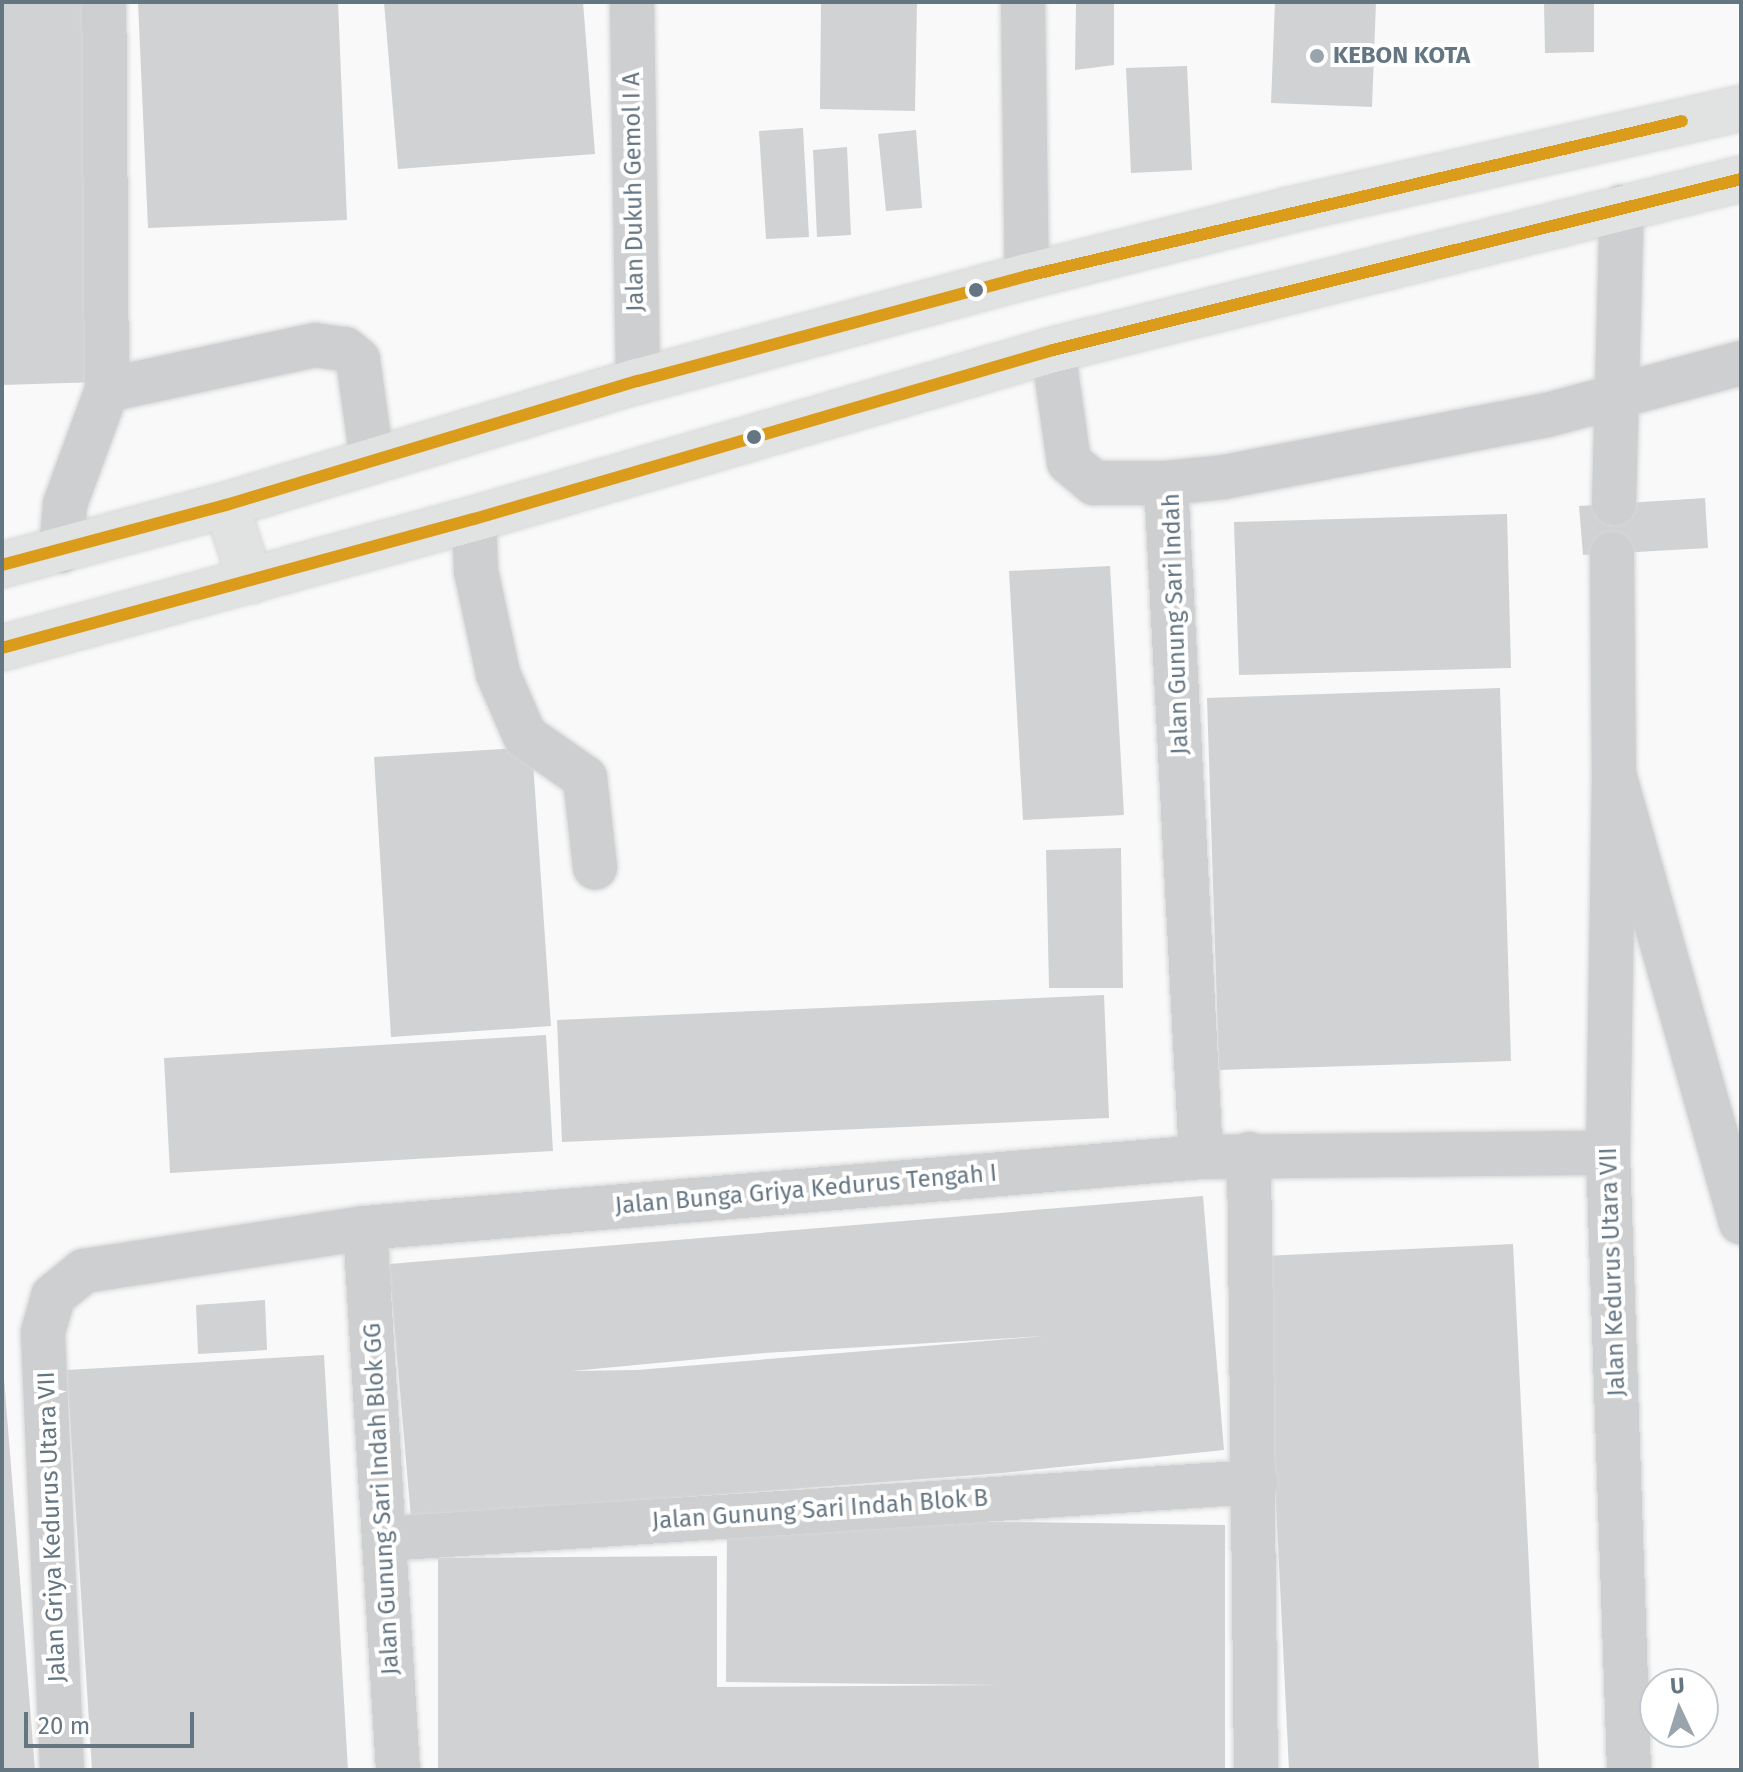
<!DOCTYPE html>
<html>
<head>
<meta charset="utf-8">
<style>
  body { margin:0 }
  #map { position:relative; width:1743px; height:1772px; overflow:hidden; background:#f9f9f9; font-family:"Fira Sans",sans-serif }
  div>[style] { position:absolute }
  .building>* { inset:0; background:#d0d2d3 }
  .roads { filter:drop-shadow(0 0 2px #d5d6d7) drop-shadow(0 0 2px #d5d6d7) }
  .minor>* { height:44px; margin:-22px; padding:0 22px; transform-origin:22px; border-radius:22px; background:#cecfd0 }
  .major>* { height:44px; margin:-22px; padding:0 22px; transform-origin:22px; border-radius:22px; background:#e1e2e2 }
  .bus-1>* { height:12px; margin:-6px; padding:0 6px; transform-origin:6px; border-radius:6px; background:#da9c1a }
  .dots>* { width:22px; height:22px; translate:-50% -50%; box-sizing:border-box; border:4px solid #fff; border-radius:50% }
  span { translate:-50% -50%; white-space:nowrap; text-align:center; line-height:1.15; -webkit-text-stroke:8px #fff; paint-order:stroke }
  .poi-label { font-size:24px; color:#657683; font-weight:700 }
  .left { translate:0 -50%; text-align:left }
  .street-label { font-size:24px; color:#657683 }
  .frame { position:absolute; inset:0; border:4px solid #657683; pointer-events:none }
  .north { position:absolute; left:1639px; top:1668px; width:80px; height:80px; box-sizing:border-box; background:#fff; border:2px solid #c1c8cd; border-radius:50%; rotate:356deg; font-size:22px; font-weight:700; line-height:32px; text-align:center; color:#657683 }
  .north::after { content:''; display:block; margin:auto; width:28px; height:36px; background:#99a4ac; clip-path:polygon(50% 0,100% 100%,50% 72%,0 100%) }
  .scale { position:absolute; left:24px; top:1712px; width:170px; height:36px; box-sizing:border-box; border:4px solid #657683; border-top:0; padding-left:10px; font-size:24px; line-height:28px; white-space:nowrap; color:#657683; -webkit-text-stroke:6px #fff; paint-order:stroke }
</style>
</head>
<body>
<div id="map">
  <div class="building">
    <div style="clip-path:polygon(2px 2px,91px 2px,99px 382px,2px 385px)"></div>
    <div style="clip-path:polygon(138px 2px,338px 2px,347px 220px,148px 228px)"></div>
    <div style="clip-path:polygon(384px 2px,583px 2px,595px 154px,398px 169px)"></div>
    <div style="clip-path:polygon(821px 2px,917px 2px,915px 111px,820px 109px)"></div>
    <div style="clip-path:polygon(1076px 2px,1114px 2px,1114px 65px,1075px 70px)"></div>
    <div style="clip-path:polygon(1275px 2px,1376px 2px,1372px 107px,1271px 103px)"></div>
    <div style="clip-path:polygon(1544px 2px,1594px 2px,1594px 52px,1545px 53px)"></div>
    <div style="clip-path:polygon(1187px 66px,1192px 170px,1131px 173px,1126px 68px)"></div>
    <div style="clip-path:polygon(803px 128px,809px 237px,766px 239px,759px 131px)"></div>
    <div style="clip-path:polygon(916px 130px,922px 208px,886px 211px,878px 134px)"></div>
    <div style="clip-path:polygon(847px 147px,851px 235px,817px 237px,813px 150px)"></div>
    <div style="clip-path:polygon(1705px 498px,1708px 548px,1583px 555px,1579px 506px)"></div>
    <div style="clip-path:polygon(1507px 514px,1511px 668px,1239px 675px,1234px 522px)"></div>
    <div style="clip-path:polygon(1110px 566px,1124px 815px,1023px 820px,1009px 571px)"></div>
    <div style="clip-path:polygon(1500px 688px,1511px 1061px,1219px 1070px,1207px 698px)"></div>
    <div style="clip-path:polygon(532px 747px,551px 1026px,391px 1037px,374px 757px)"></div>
    <div style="clip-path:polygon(1121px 848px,1123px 988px,1049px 988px,1046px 850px)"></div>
    <div style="clip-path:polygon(1104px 995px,1109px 1118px,562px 1142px,557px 1020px)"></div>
    <div style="clip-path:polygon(546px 1035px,553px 1151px,170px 1173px,164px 1058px)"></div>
    <div style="clip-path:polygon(evenodd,1203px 1196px,1224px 1450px,1002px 1473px,411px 1518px,389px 1264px,1203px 1196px,1045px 1336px,637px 1370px,572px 1371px,764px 1353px,1045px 1336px)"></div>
    <div style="clip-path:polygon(1513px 1244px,1539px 1770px,1289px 1770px,1264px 1256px)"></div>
    <div style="clip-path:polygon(265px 1300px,267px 1350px,198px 1354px,196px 1305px)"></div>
    <div style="clip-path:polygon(324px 1355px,348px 1770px,92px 1770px,67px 1370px)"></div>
    <div style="clip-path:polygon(2px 1378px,4px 1378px,35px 1770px,2px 1770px)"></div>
    <div style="clip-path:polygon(937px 1521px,1225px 1525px,1225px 1770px,438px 1770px,438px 1558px,717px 1556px,717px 1687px,1001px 1685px,726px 1682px,727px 1522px)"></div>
  </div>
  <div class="roads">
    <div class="minor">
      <div style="left:632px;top:2px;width:379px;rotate:89.1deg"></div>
      <div style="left:1023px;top:2px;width:274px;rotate:89.2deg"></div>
      <div style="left:1053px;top:350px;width:113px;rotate:81.9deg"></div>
      <div style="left:1069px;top:462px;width:33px;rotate:40deg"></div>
      <div style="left:1094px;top:483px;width:72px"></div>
      <div style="left:107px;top:390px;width:213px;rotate:-12.2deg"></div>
      <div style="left:315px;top:345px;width:30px;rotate:8deg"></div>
      <div style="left:345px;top:349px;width:17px;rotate:40deg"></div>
      <div style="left:358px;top:360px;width:101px;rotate:82deg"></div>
      <div style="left:1614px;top:503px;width:296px;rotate:-88.5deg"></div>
      <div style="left:474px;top:519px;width:52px;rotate:87.8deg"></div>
      <div style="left:476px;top:571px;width:105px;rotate:77.9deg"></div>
      <div style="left:498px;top:674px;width:68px;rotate:66.5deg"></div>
      <div style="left:525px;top:736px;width:73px;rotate:35deg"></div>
      <div style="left:585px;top:778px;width:90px;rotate:83.6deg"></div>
      <div style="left:61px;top:551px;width:47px;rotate:-85.1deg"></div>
      <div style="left:65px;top:504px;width:121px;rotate:-69.8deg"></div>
      <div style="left:107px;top:390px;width:388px;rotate:-90.4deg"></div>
      <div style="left:1612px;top:554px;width:220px;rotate:89.5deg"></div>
      <div style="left:1614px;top:774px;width:466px;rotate:74.2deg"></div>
      <div style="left:1614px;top:774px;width:379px;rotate:90.9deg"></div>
      <div style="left:1608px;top:1153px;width:617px;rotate:88.05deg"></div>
      <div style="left:1249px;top:1154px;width:616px;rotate:89.35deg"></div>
      <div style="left:1201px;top:1157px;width:675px;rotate:-92.97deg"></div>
      <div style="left:1166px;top:483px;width:58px;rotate:-5.9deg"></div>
      <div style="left:1224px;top:477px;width:329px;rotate:-10.9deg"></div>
      <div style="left:1547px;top:415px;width:201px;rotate:-15deg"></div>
      <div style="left:365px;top:1228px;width:543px;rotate:86.52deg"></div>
      <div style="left:385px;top:1539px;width:872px;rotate:-3.75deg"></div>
      <div style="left:62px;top:1770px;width:438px;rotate:-92.5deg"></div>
      <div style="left:43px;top:1332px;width:37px;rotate:-74deg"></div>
      <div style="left:53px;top:1296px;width:40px;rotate:-39deg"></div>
      <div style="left:84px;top:1271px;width:284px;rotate:-8.7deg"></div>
      <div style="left:365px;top:1228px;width:839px;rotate:-4.85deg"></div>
      <div style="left:1201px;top:1157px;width:407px;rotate:-0.6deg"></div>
    </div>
    <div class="major">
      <div style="left:226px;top:505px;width:80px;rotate:71.8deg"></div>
      <div style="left:2px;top:565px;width:232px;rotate:-15deg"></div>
      <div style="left:226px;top:505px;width:430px;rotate:-16.8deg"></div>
      <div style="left:638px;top:381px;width:403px;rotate:-15.1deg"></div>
      <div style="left:1027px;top:276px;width:266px;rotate:-14.1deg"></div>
      <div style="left:1285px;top:211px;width:467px;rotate:-12.7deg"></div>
      <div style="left:2px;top:648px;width:489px;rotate:-15.3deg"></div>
      <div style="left:474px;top:519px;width:603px;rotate:-16.27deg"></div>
      <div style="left:1053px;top:350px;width:709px;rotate:-13.96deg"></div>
    </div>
  </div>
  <div class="bus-1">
    <div style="left:2px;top:565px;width:232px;rotate:-15deg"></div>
    <div style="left:226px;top:505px;width:430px;rotate:-16.8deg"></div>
    <div style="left:638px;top:381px;width:403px;rotate:-15.1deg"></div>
    <div style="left:1027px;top:276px;width:673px;rotate:-13.31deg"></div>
    <div style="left:2px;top:648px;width:489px;rotate:-15.3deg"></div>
    <div style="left:474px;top:519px;width:603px;rotate:-16.27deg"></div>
    <div style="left:1053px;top:350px;width:709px;rotate:-13.96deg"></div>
  </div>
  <div class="dots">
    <div style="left:1317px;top:56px;background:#99a4ac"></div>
    <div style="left:976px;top:290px;background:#657683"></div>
    <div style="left:754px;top:437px;background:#657683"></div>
  </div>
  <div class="poi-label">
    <span class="left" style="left:1333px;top:56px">KEBON KOTA</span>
  </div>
  <div class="street-label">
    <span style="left:634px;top:192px;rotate:-91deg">Jalan Dukuh Gemol I A</span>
    <span style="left:1176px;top:624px;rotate:-92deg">Jalan Gunung Sari Indah</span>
    <span style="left:806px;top:1190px;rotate:-5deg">Jalan Bunga Griya Kedurus Tengah I</span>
    <span style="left:1613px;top:1272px;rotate:-92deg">Jalan Kedurus Utara VII</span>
    <span style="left:382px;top:1499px;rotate:-93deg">Jalan Gunung Sari Indah Blok GG</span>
    <span style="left:820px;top:1510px;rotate:-4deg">Jalan Gunung Sari Indah Blok B</span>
    <span style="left:52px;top:1527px;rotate:-92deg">Jalan Griya Kedurus Utara VII</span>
  </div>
  <div class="frame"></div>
  <div class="north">U</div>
  <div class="scale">20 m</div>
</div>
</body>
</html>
